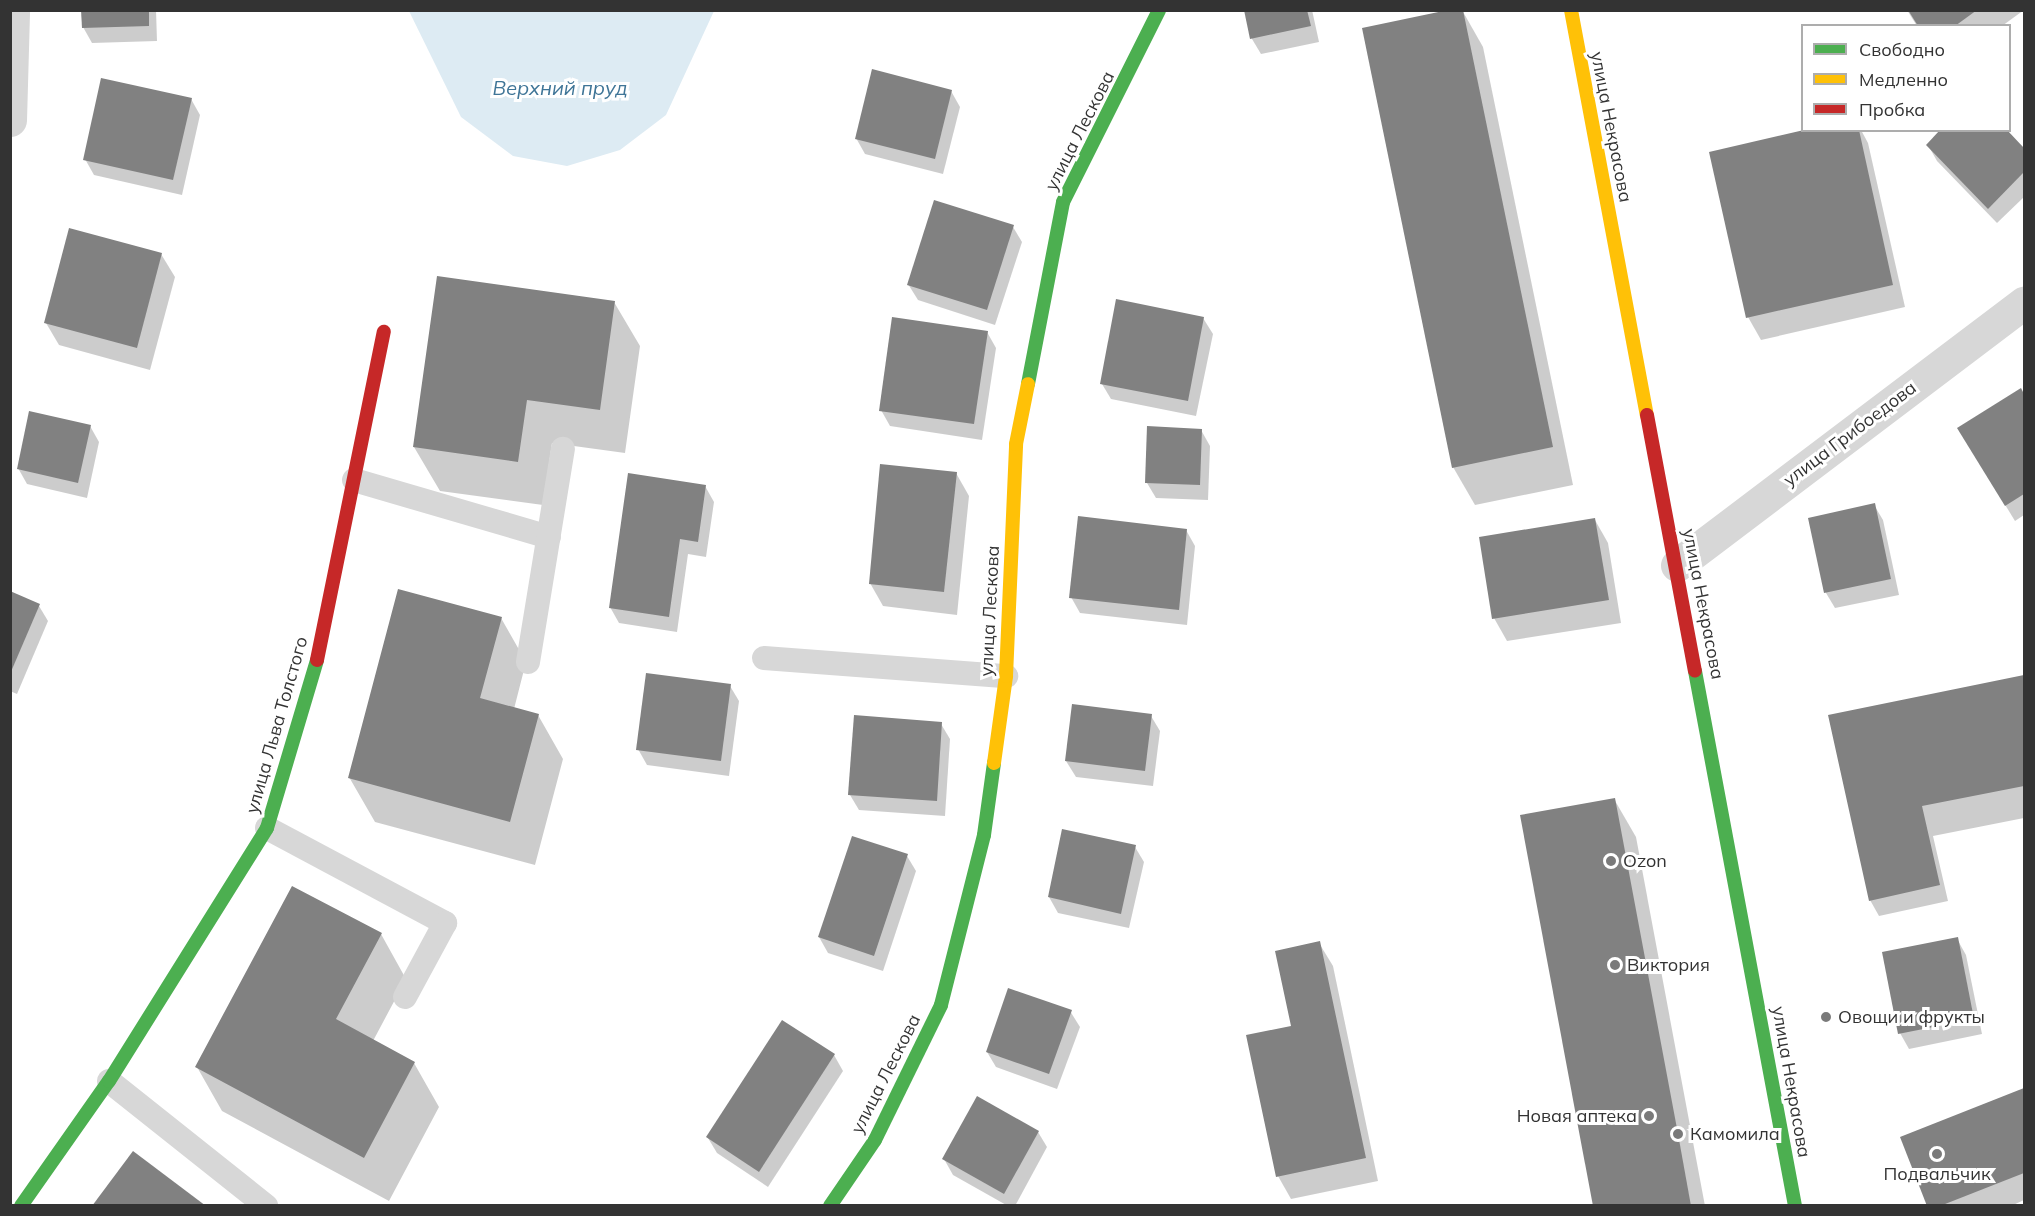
<!DOCTYPE html>
<html>
<head>
<meta charset="utf-8">
<style>
  body { margin:0 }
  #map { position:relative; width:2035px; height:1216px; overflow:hidden; background:#fff; font-family:Mulish,sans-serif }
  div>[style] { position:absolute }
  .water>* { inset:0; background:#ddebf3 }
  .shadow>* { inset:0; background:#0003 }
  .building>* { inset:0; background:#818181 }
  .lane>* { height:24px; margin:-12px; padding:0 12px; transform-origin:12px; border-radius:12px; background:#d7d7d7 }
  .street>* { height:33px; margin:-16.5px; padding:0 16.5px; transform-origin:16.5px; border-radius:16.5px; background:#d7d7d7 }
  .fast>* { height:14px; margin:-7px; padding:0 7px; transform-origin:7px; border-radius:7px; background:#4caf50 }
  .slow>* { height:14px; margin:-7px; padding:0 7px; transform-origin:7px; border-radius:7px; background:#ffc107 }
  .jam>* { height:14px; margin:-7px; padding:0 7px; transform-origin:7px; border-radius:7px; background:#c62828 }
  .dots>* { width:16px; height:16px; translate:-50% -50%; box-sizing:border-box; border:3px solid #fff; border-radius:50% }
  span { translate:-50% -50%; white-space:nowrap; text-align:center; line-height:1.15; -webkit-text-stroke:6px #fff; paint-order:stroke }
  .street-label { font-size:18px; color:#333 }
  .poi-label { font-size:18px; color:#333 }
  .left { translate:0 -50%; text-align:left }
  .right { translate:-100% -50%; text-align:right }
  .water-label { font-size:20px; color:#3f7597; font-style:italic }
  .frame { position:absolute; inset:0; border:12px solid #333; pointer-events:none }
  .legend { position:absolute; left:1801px; top:24px; width:210px; height:108px; box-sizing:border-box; background:#fff; border:2px solid #adadad; margin:0; padding:8px 10px; list-style:none; font-size:18px; color:#333 }
  .legend li { display:flex; align-items:center; gap:12px; height:30px }
  .legend b { width:30px; border:2px solid #adadad }
</style>
</head>
<body>
<div id="map">
  <div class="water">
    <div style="clip-path:polygon(409px 11px,714px 11px,666px 115px,620px 150px,567px 166px,513px 156px,461px 117px)"></div>
  </div>
  <div class="shadow">
    <div style="clip-path:polygon(82px 10px,156px 10px,157px 41px,92px 43px,83px 27px)"></div>
    <div style="clip-path:polygon(1246px 10px,1312px 10px,1319px 42px,1261px 54px,1252px 39px)"></div>
    <div style="clip-path:polygon(1462px 10px,1483px 47px,1573px 485px,1475px 505px,1453px 467px)"></div>
    <div style="clip-path:polygon(1907px 10px,2024px 10px,2002px 26px,1917px 26px)"></div>
    <div style="clip-path:polygon(951px 91px,960px 107px,943px 174px,865px 154px,856px 138px)"></div>
    <div style="clip-path:polygon(191px 99px,200px 115px,182px 195px,94px 175px,85px 159px)"></div>
    <div style="clip-path:polygon(1811px 130px,1861px 130px,1868px 143px,1905px 307px,1761px 340px,1748px 317px)"></div>
    <div style="clip-path:polygon(2005px 130px,2024px 150px,2024px 197px,1997px 223px,1937px 161px,1928px 145px)"></div>
    <div style="clip-path:polygon(1013px 227px,1022px 242px,995px 325px,918px 300px,908px 284px)"></div>
    <div style="clip-path:polygon(161px 254px,175px 277px,150px 370px,59px 345px,46px 323px)"></div>
    <div style="clip-path:polygon(614px 302px,640px 346px,625px 453px,552px 443px,543px 505px,440px 491px,414px 447px)"></div>
    <div style="clip-path:polygon(1203px 318px,1213px 334px,1196px 416px,1111px 399px,1102px 384px)"></div>
    <div style="clip-path:polygon(987px 332px,996px 348px,982px 440px,890px 426px,881px 410px)"></div>
    <div style="clip-path:polygon(2020px 390px,2024px 397px,2024px 515px,2015px 521px,1968px 444px)"></div>
    <div style="clip-path:polygon(90px 426px,99px 442px,87px 498px,27px 484px,18px 468px)"></div>
    <div style="clip-path:polygon(1201px 430px,1210px 446px,1208px 500px,1156px 498px,1147px 483px)"></div>
    <div style="clip-path:polygon(956px 473px,969px 496px,957px 615px,883px 606px,870px 583px)"></div>
    <div style="clip-path:polygon(705px 486px,714px 502px,706px 557px,688px 554px,677px 632px,619px 623px,610px 607px)"></div>
    <div style="clip-path:polygon(1874px 505px,1883px 520px,1899px 595px,1835px 608px,1826px 593px,1809px 519px)"></div>
    <div style="clip-path:polygon(1595px 520px,1608px 543px,1621px 623px,1507px 641px,1494px 618px)"></div>
    <div style="clip-path:polygon(1186px 530px,1195px 546px,1187px 625px,1080px 613px,1071px 597px)"></div>
    <div style="clip-path:polygon(10px 593px,39px 606px,48px 621px,17px 694px,10px 691px)"></div>
    <div style="clip-path:polygon(501px 618px,526px 662px,514px 709px,538px 715px,563px 759px,535px 865px,375px 822px,349px 777px)"></div>
    <div style="clip-path:polygon(2024px 677px,2024px 818px,1933px 836px,1948px 901px,1879px 916px,1870px 900px,1830px 716px)"></div>
    <div style="clip-path:polygon(730px 686px,739px 701px,729px 776px,647px 765px,638px 749px)"></div>
    <div style="clip-path:polygon(1151px 716px,1160px 731px,1153px 786px,1076px 777px,1066px 761px)"></div>
    <div style="clip-path:polygon(941px 724px,950px 739px,945px 816px,859px 810px,850px 795px)"></div>
    <div style="clip-path:polygon(1614px 799px,1636px 837px,1705px 1206px,1595px 1206px)"></div>
    <div style="clip-path:polygon(1135px 847px,1144px 862px,1129px 928px,1058px 913px,1049px 897px)"></div>
    <div style="clip-path:polygon(907px 856px,916px 871px,883px 971px,828px 953px,819px 937px)"></div>
    <div style="clip-path:polygon(381px 934px,406px 979px,373px 1041px,414px 1063px,439px 1107px,389px 1201px,222px 1111px,197px 1067px)"></div>
    <div style="clip-path:polygon(1957px 939px,1966px 955px,1982px 1034px,1909px 1049px,1900px 1033px)"></div>
    <div style="clip-path:polygon(1319px 943px,1333px 966px,1378px 1181px,1291px 1199px,1278px 1176px,1293px 1027px)"></div>
    <div style="clip-path:polygon(1070px 1011px,1080px 1027px,1057px 1089px,996px 1067px,987px 1052px)"></div>
    <div style="clip-path:polygon(783px 1022px,834px 1055px,843px 1071px,768px 1187px,717px 1153px,708px 1138px)"></div>
    <div style="clip-path:polygon(2024px 1090px,2024px 1200px,2011px 1206px,1928px 1206px,1902px 1138px)"></div>
    <div style="clip-path:polygon(1038px 1132px,1047px 1147px,1015px 1206px,1008px 1206px,953px 1175px,944px 1159px)"></div>
  </div>
  <div class="building">
    <div style="clip-path:polygon(81px 10px,149px 10px,149px 26px,82px 28px)"></div>
    <div style="clip-path:polygon(1244px 10px,1307px 10px,1311px 26px,1250px 39px)"></div>
    <div style="clip-path:polygon(1448px 10px,1463px 10px,1553px 447px,1452px 468px,1362px 28px)"></div>
    <div style="clip-path:polygon(1908px 10px,1977px 10px,1955px 26px,1918px 26px)"></div>
    <div style="clip-path:polygon(872px 69px,952px 90px,935px 159px,855px 139px)"></div>
    <div style="clip-path:polygon(101px 78px,192px 98px,173px 180px,83px 160px)"></div>
    <div style="clip-path:polygon(1804px 130px,1859px 130px,1893px 285px,1746px 318px,1709px 152px)"></div>
    <div style="clip-path:polygon(1940px 130px,2007px 130px,2024px 148px,2024px 172px,1988px 209px,1926px 145px)"></div>
    <div style="clip-path:polygon(934px 200px,1014px 225px,987px 310px,907px 285px)"></div>
    <div style="clip-path:polygon(69px 228px,162px 253px,137px 348px,44px 323px)"></div>
    <div style="clip-path:polygon(437px 276px,615px 301px,600px 410px,527px 400px,518px 462px,413px 447px)"></div>
    <div style="clip-path:polygon(1116px 299px,1204px 317px,1188px 401px,1100px 384px)"></div>
    <div style="clip-path:polygon(892px 317px,988px 331px,974px 424px,879px 411px)"></div>
    <div style="clip-path:polygon(2021px 388px,2024px 394px,2024px 494px,2005px 506px,1957px 428px)"></div>
    <div style="clip-path:polygon(29px 411px,91px 425px,78px 483px,17px 469px)"></div>
    <div style="clip-path:polygon(1147px 426px,1202px 429px,1200px 485px,1145px 483px)"></div>
    <div style="clip-path:polygon(880px 464px,957px 472px,944px 592px,869px 584px)"></div>
    <div style="clip-path:polygon(628px 473px,706px 485px,698px 542px,680px 539px,669px 617px,609px 608px)"></div>
    <div style="clip-path:polygon(1875px 503px,1891px 579px,1824px 593px,1808px 518px)"></div>
    <div style="clip-path:polygon(1078px 516px,1187px 529px,1179px 610px,1069px 598px)"></div>
    <div style="clip-path:polygon(1595px 518px,1609px 600px,1492px 619px,1479px 537px)"></div>
    <div style="clip-path:polygon(398px 589px,502px 617px,480px 698px,539px 714px,510px 822px,348px 778px)"></div>
    <div style="clip-path:polygon(10px 591px,40px 604px,10px 674px)"></div>
    <div style="clip-path:polygon(646px 673px,731px 684px,721px 761px,636px 750px)"></div>
    <div style="clip-path:polygon(2024px 675px,2024px 786px,1922px 806px,1940px 885px,1869px 901px,1828px 715px)"></div>
    <div style="clip-path:polygon(1072px 704px,1152px 714px,1145px 771px,1065px 761px)"></div>
    <div style="clip-path:polygon(854px 715px,942px 722px,937px 801px,848px 795px)"></div>
    <div style="clip-path:polygon(1615px 798px,1678px 1134px,1691px 1206px,1593px 1206px,1577px 1121px,1520px 815px)"></div>
    <div style="clip-path:polygon(1062px 829px,1136px 845px,1121px 914px,1048px 897px)"></div>
    <div style="clip-path:polygon(852px 836px,908px 854px,874px 956px,818px 937px)"></div>
    <div style="clip-path:polygon(292px 886px,382px 933px,336px 1019px,415px 1062px,364px 1158px,195px 1067px)"></div>
    <div style="clip-path:polygon(1958px 937px,1974px 1019px,1898px 1034px,1882px 952px)"></div>
    <div style="clip-path:polygon(1320px 941px,1366px 1158px,1276px 1177px,1246px 1035px,1291px 1026px,1275px 951px)"></div>
    <div style="clip-path:polygon(1008px 988px,1072px 1010px,1049px 1074px,986px 1052px)"></div>
    <div style="clip-path:polygon(782px 1020px,835px 1054px,759px 1172px,706px 1137px)"></div>
    <div style="clip-path:polygon(2024px 1088px,2024px 1173px,1940px 1206px,1927px 1206px,1900px 1137px)"></div>
    <div style="clip-path:polygon(977px 1096px,1039px 1131px,1004px 1194px,942px 1159px)"></div>
    <div style="clip-path:polygon(133px 1151px,206px 1206px,92px 1206px)"></div>
  </div>
  <div class="lane">
    <div style="left:354px;top:480px;width:203px;rotate:16.3deg"></div>
    <div style="left:764px;top:658px;width:243px;rotate:4.3deg"></div>
    <div style="left:528px;top:662px;width:216px;rotate:-80.7deg"></div>
    <div style="left:267px;top:828px;width:202px;rotate:28.1deg"></div>
    <div style="left:445px;top:923px;width:84px;rotate:118.4deg"></div>
    <div style="left:109px;top:1081px;width:201px;rotate:38.5deg"></div>
  </div>
  <div class="street">
    <div style="left:10px;top:120px;width:110px;rotate:-88.4deg"></div>
    <div style="left:1677px;top:565px;width:435px;rotate:-37.1deg"></div>
  </div>
  <div class="fast">
    <div style="left:1028px;top:384px;width:185px;rotate:-79.1deg"></div>
    <div style="left:1063px;top:202px;width:215px;rotate:-63.4deg"></div>
    <div style="left:1695px;top:671px;width:544px;rotate:79.41deg"></div>
    <div style="left:21px;top:1206px;width:153px;rotate:-54.9deg"></div>
    <div style="left:109px;top:1081px;width:298px;rotate:-58deg"></div>
    <div style="left:267px;top:828px;width:175px;rotate:-73.4deg"></div>
    <div style="left:830px;top:1206px;width:80px;rotate:-55.7deg"></div>
    <div style="left:875px;top:1140px;width:150px;rotate:-63.9deg"></div>
    <div style="left:941px;top:1005px;width:175px;rotate:-75.8deg"></div>
    <div style="left:984px;top:835px;width:73px;rotate:-82.1deg"></div>
  </div>
  <div class="slow">
    <div style="left:1571px;top:10px;width:412px;rotate:79.4deg"></div>
    <div style="left:994px;top:763px;width:88px;rotate:-82.1deg"></div>
    <div style="left:1006px;top:676px;width:232px;rotate:-87.5deg"></div>
    <div style="left:1016px;top:444px;width:61px;rotate:-78.7deg"></div>
  </div>
  <div class="jam">
    <div style="left:1647px;top:415px;width:260px;rotate:79.4deg"></div>
    <div style="left:317px;top:660px;width:335px;rotate:-78.5deg"></div>
  </div>
  <div class="dots">
    <div style="left:1611px;top:861px;background:#7a7a7a"></div>
    <div style="left:1615px;top:965px;background:#7a7a7a"></div>
    <div style="left:1826px;top:1017px;background:#7a7a7a"></div>
    <div style="left:1649px;top:1116px;background:#7a7a7a"></div>
    <div style="left:1678px;top:1134px;background:#7a7a7a"></div>
    <div style="left:1937px;top:1154px;background:#7a7a7a"></div>
  </div>
  <div class="street-label">
    <span style="left:1611px;top:127px;rotate:79deg">улица Некрасова</span>
    <span style="left:1080px;top:131px;rotate:-63deg">улица Лескова</span>
    <span style="left:1850px;top:434px;rotate:-37deg">улица Грибоедова</span>
    <span style="left:1703px;top:604px;rotate:79deg">улица Некрасова</span>
    <span style="left:990px;top:611px;rotate:-87deg">улица Лескова</span>
    <span style="left:277px;top:725px;rotate:-74deg">улица Льва Толстого</span>
    <span style="left:886px;top:1074px;rotate:-63deg">улица Лескова</span>
    <span style="left:1791px;top:1082px;rotate:80deg">улица Некрасова</span>
  </div>
  <div class="poi-label">
    <span class="left" style="left:1623px;top:861px">Ozon</span>
    <span class="left" style="left:1627px;top:965px">Виктория</span>
    <span class="left" style="left:1838px;top:1017px">Овощи и фрукты</span>
    <span class="right" style="left:1637px;top:1116px">Новая аптека</span>
    <span class="left" style="left:1690px;top:1134px">Камомила</span>
    <span style="left:1937px;top:1174px">Подвальчик</span>
  </div>
  <div class="water-label">
    <span style="left:560px;top:87px">Верхний пруд</span>
  </div>
  <div class="frame"></div>
  <ul class="legend">
  <li><b style="height:8px;background:#4caf50"></b>Свободно</li>
  <li><b style="height:8px;background:#ffc107"></b>Медленно</li>
  <li><b style="height:8px;background:#c62828"></b>Пробка</li>
  </ul>
</div>
</body>
</html>
